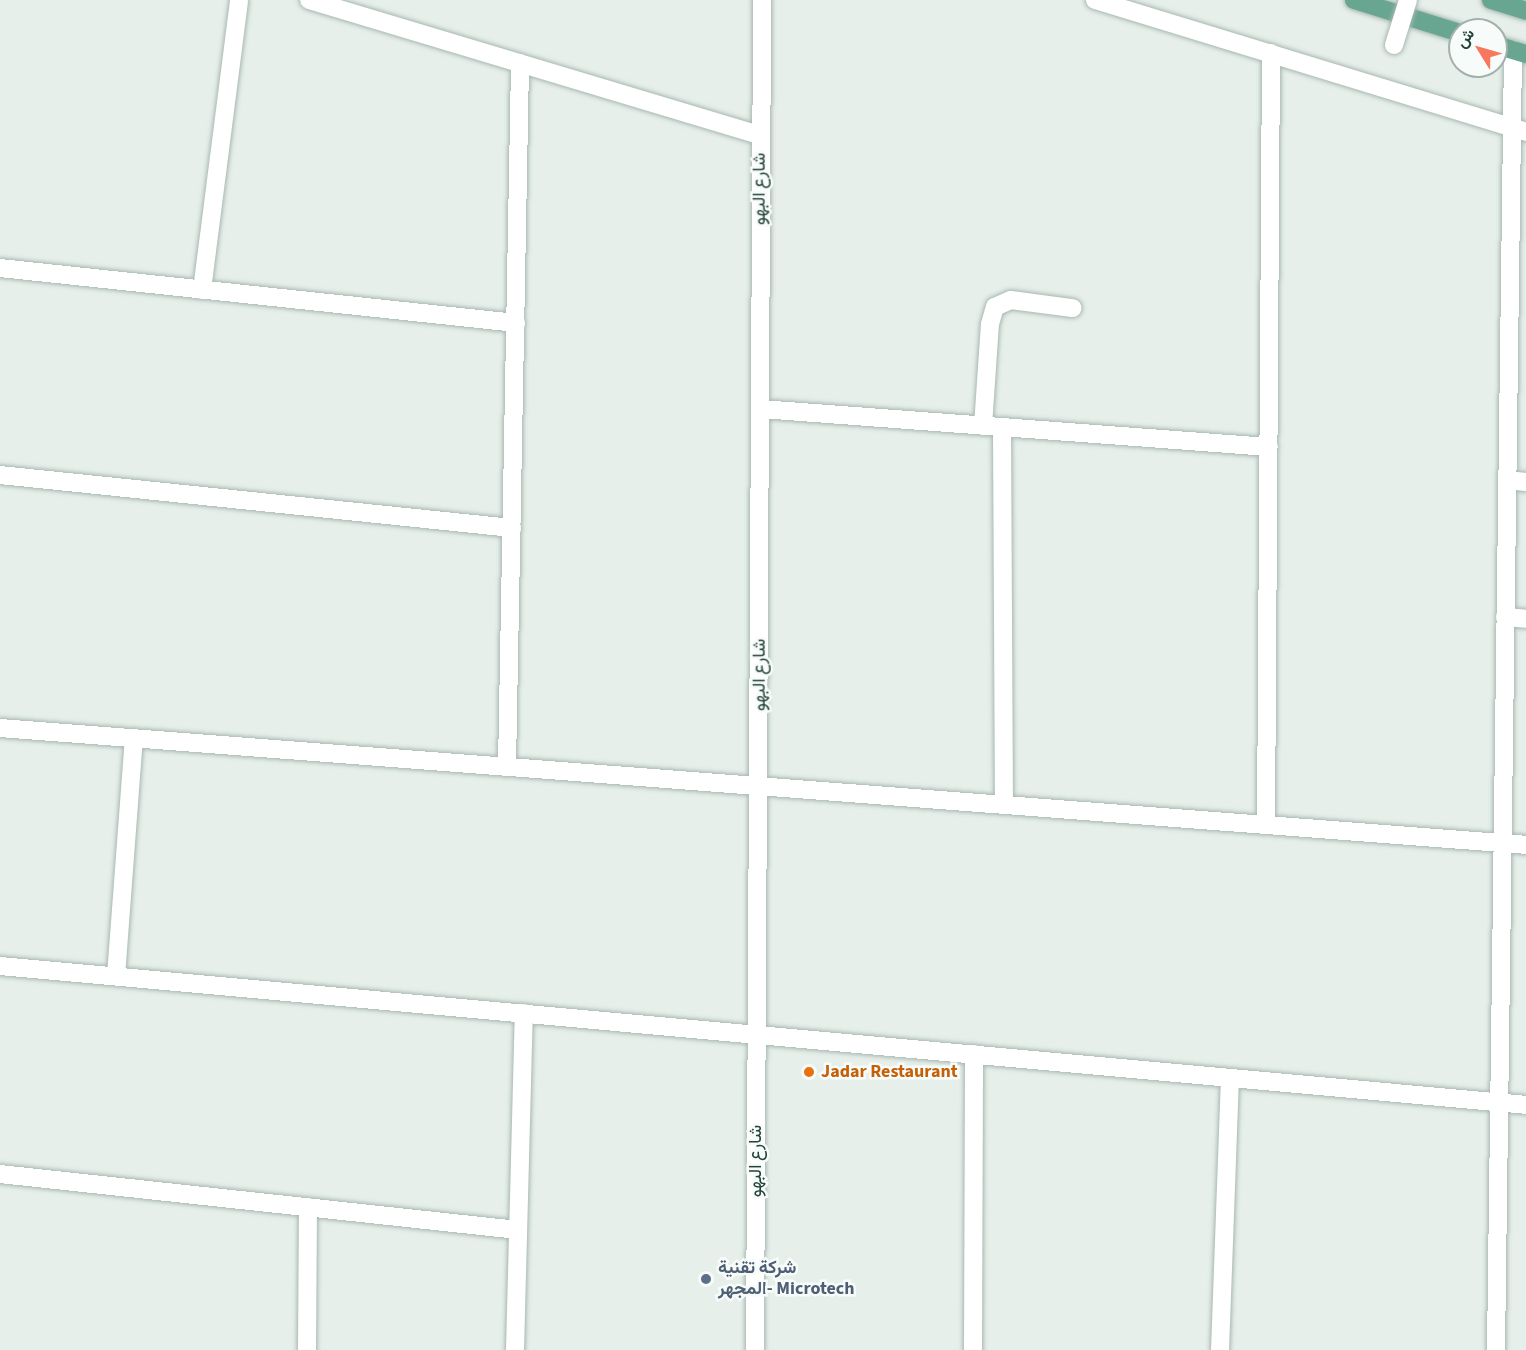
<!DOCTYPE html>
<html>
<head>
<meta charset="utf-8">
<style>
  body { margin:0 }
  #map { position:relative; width:1526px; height:1350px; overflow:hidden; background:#e6efea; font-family:"Source Sans 3",Vazirmatn,sans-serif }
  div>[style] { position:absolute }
  .roads { filter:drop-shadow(0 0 2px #a8b8b1) drop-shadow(0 0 2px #a8b8b1) }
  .minor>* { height:18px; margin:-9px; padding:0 9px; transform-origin:9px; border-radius:9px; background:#fff }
  .major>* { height:18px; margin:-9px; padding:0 9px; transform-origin:9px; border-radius:9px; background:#69a692 }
  .bridges { filter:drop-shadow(0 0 2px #a8b8b1) drop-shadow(0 0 2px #a8b8b1) }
  .minor-bridge>* { height:18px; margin:-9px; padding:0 9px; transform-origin:9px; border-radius:9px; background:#fff }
  .dots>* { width:16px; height:16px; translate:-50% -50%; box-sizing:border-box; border:3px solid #f7fbf9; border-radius:50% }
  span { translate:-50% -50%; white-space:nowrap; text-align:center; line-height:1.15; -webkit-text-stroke:5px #f7fbf9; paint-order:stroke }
  .street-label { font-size:18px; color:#234238 }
  .food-label { font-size:18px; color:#c56008; font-weight:700 }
  .left { translate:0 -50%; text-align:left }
  .service-label { font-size:18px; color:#4e5e75; font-weight:700 }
  .north { position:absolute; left:1448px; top:18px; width:60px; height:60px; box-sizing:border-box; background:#f7fbf9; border:2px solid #a2b1ac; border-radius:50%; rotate:307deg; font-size:16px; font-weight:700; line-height:24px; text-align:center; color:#234238 }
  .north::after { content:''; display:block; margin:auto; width:21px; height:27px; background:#f7785c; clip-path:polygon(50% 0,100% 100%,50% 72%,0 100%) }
</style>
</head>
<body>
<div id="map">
  <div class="roads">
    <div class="minor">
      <div style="left:309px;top:0;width:471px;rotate:16.7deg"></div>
      <div style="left:1095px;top:0;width:451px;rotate:17deg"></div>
      <div style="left:0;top:268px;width:519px;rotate:6.08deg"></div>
      <div style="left:202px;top:290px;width:292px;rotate:-82.7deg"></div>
      <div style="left:761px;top:409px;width:509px;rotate:4.28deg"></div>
      <div style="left:983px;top:426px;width:102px;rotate:-86.1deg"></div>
      <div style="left:990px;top:324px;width:18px;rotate:-74deg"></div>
      <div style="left:995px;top:307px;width:17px;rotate:-24deg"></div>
      <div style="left:1011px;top:300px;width:62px;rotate:7.5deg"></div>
      <div style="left:1002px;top:427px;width:378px;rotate:89.7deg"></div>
      <div style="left:0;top:475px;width:515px;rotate:5.91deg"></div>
      <div style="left:1507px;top:480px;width:19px;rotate:6deg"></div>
      <div style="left:1505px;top:617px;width:21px;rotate:5deg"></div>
      <div style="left:0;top:728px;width:1530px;rotate:4.38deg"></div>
      <div style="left:507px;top:767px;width:704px;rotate:-88.94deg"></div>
      <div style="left:1266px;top:825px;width:772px;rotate:-89.63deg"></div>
      <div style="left:0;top:966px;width:1532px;rotate:5.2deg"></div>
      <div style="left:116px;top:976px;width:238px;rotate:-85.7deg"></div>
      <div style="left:0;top:1174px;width:521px;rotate:6.17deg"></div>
      <div style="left:307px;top:1350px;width:143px;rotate:-89.6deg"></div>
      <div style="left:515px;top:1350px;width:337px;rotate:-88.5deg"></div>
      <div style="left:755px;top:1350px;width:1350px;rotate:-89.7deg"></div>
      <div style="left:973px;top:1350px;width:296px;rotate:-89.8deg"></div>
      <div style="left:1220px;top:1350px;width:272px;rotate:-87.9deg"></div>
      <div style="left:1496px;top:1350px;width:1300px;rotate:-89.25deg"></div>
    </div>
    <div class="major">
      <div style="left:1354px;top:0;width:111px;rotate:17.3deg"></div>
      <div style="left:1491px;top:0;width:37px;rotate:17deg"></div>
      <div style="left:1496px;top:45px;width:31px;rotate:17deg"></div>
    </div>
  </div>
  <div class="bridges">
    <div class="minor-bridge">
      <div style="left:1394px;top:45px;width:47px;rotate:-72.7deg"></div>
    </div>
  </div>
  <div class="dots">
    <div style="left:809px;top:1072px;background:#e8710a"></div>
    <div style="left:706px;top:1279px;background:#5c6f8a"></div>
  </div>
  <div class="street-label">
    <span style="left:760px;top:189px;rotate:-90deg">شارع البهو</span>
    <span style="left:760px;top:675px;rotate:-90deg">شارع البهو</span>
    <span style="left:756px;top:1161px;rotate:-90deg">شارع البهو</span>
  </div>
  <div class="food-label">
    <span class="left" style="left:821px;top:1072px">Jadar Restaurant</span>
  </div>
  <div class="service-label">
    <span class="left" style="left:718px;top:1279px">شركة تقنية<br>المجهر- Microtech</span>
  </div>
  <div class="north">ش</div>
</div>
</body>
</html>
